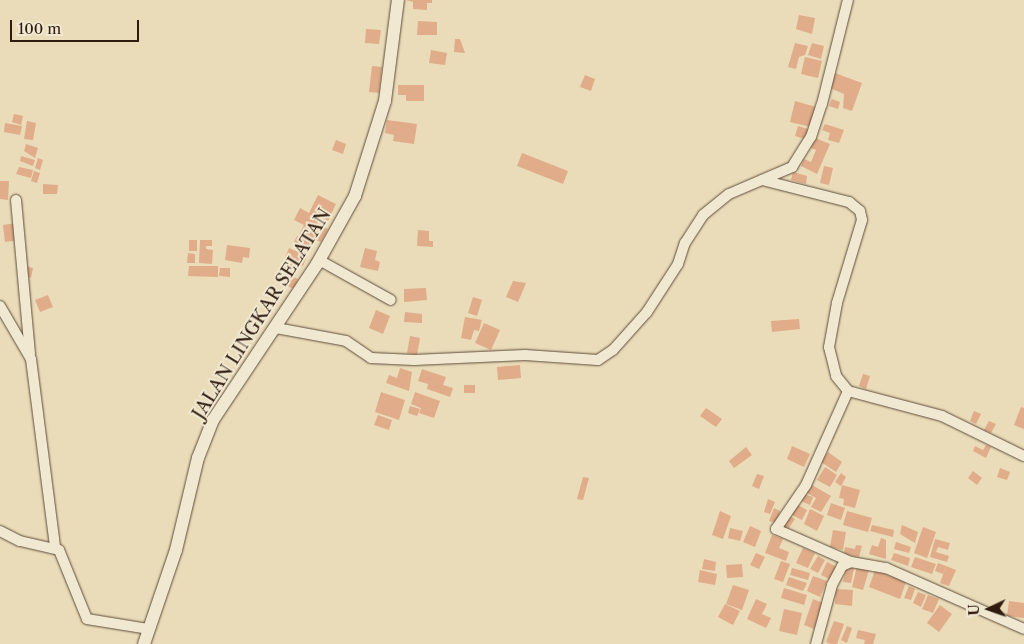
<!DOCTYPE html>
<html>
<head>
<meta charset="utf-8">
<style>
  body { margin:0 }
  #map { position:relative; width:1024px; height:644px; overflow:hidden; background:#eadcb9; font-family:"Libre Caslon Text",serif }
  div>[style] { position:absolute }
  .building>* { inset:0; background:#e0ac89 }
  .roads { filter:drop-shadow(0 0 1px #5e4c3a) drop-shadow(0 0 1px #5e4c3a) }
  .minor>* { height:10px; margin:-5px; padding:0 5px; transform-origin:5px; border-radius:5px; background:#f1e8d2 }
  .tertiary>* { height:12px; margin:-6px; padding:0 6px; transform-origin:6px; border-radius:6px; background:#f1e8d2 }
  span { translate:-50% -50%; white-space:nowrap; text-align:center; line-height:1.15; -webkit-text-stroke:4px #f1e8d2; paint-order:stroke }
  .street-label { font-size:18px; color:#2f1c0f }
  .north { position:absolute; left:964px; top:584px; width:50px; height:50px; -webkit-text-stroke:4px #f1e8d2; paint-order:stroke; rotate:267deg; font-size:14px; font-weight:700; line-height:20px; text-align:center; color:#2f1c0f }
  .north::after { content:''; display:block; margin:auto; width:18px; height:22px; background:#2f1c0f; clip-path:polygon(50% 0,100% 100%,50% 72%,0 100%) }
  .scale { position:absolute; left:10px; top:20px; width:129px; height:22px; box-sizing:border-box; border:2px solid #2f1c0f; border-top:0; padding-left:6px; font-size:15px; line-height:18px; white-space:nowrap; color:#2f1c0f; -webkit-text-stroke:4px #f1e8d2; paint-order:stroke }
</style>
</head>
<body>
<div id="map">
  <div class="building">
    <div style="clip-path:polygon(406px 0,432px 0,432px 3px,427px 3px,427px 10px,413px 9px,413px 2px)"></div>
    <div style="clip-path:polygon(799px 15px,815px 18px,812px 34px,796px 29px)"></div>
    <div style="clip-path:polygon(418px 21px,437px 22px,437px 35px,417px 35px)"></div>
    <div style="clip-path:polygon(366px 29px,381px 30px,379px 44px,365px 43px)"></div>
    <div style="clip-path:polygon(455px 39px,460px 39px,465px 53px,454px 52px)"></div>
    <div style="clip-path:polygon(795px 43px,808px 46px,805px 55px,799px 57px,796px 69px,788px 67px)"></div>
    <div style="clip-path:polygon(812px 43px,824px 46px,821px 59px,808px 55px)"></div>
    <div style="clip-path:polygon(431px 50px,447px 53px,445px 65px,429px 63px)"></div>
    <div style="clip-path:polygon(805px 57px,822px 61px,818px 78px,801px 74px)"></div>
    <div style="clip-path:polygon(372px 66px,382px 67px,379px 93px,369px 92px)"></div>
    <div style="clip-path:polygon(835px 73px,862px 83px,852px 111px,843px 108px,844px 94px,830px 88px)"></div>
    <div style="clip-path:polygon(585px 75px,595px 79px,591px 91px,580px 87px)"></div>
    <div style="clip-path:polygon(398px 85px,424px 85px,424px 101px,406px 101px,406px 95px,398px 95px)"></div>
    <div style="clip-path:polygon(832px 99px,840px 102px,838px 109px,829px 106px)"></div>
    <div style="clip-path:polygon(795px 101px,816px 107px,811px 127px,790px 122px)"></div>
    <div style="clip-path:polygon(14px 114px,23px 116px,21px 125px,12px 122px)"></div>
    <div style="clip-path:polygon(387px 120px,417px 124px,414px 144px,393px 141px,394px 135px,385px 133px)"></div>
    <div style="clip-path:polygon(27px 121px,36px 123px,33px 140px,24px 139px)"></div>
    <div style="clip-path:polygon(5px 123px,22px 126px,20px 135px,4px 132px)"></div>
    <div style="clip-path:polygon(825px 124px,844px 130px,839px 143px,828px 140px,830px 133px,822px 130px)"></div>
    <div style="clip-path:polygon(798px 126px,808px 129px,805px 139px,795px 136px)"></div>
    <div style="clip-path:polygon(815px 138px,830px 144px,817px 174px,801px 166px,804px 159px,811px 162px,816px 150px,811px 148px)"></div>
    <div style="clip-path:polygon(336px 140px,346px 144px,343px 154px,332px 150px)"></div>
    <div style="clip-path:polygon(26px 144px,38px 148px,35px 158px,24px 151px)"></div>
    <div style="clip-path:polygon(522px 153px,568px 171px,563px 184px,517px 166px)"></div>
    <div style="clip-path:polygon(21px 156px,35px 160px,33px 166px,20px 161px)"></div>
    <div style="clip-path:polygon(38px 158px,43px 160px,40px 170px,35px 168px)"></div>
    <div style="clip-path:polygon(824px 166px,833px 168px,829px 185px,820px 183px)"></div>
    <div style="clip-path:polygon(19px 167px,33px 170px,31px 178px,16px 174px)"></div>
    <div style="clip-path:polygon(34px 171px,40px 173px,37px 183px,31px 181px)"></div>
    <div style="clip-path:polygon(793px 172px,807px 176px,806px 184px,791px 180px)"></div>
    <div style="clip-path:polygon(0 181px,9px 181px,8px 200px,0 199px)"></div>
    <div style="clip-path:polygon(43px 184px,58px 185px,57px 194px,43px 194px)"></div>
    <div style="clip-path:polygon(318px 195px,336px 204px,328px 221px,321px 217px,317px 223px,328px 229px,321px 242px,299px 235px,304px 225px,294px 220px,300px 208px,309px 213px)"></div>
    <div style="clip-path:polygon(17px 223px,19px 240px,5px 242px,3px 225px)"></div>
    <div style="clip-path:polygon(418px 230px,429px 231px,429px 241px,433px 241px,433px 247px,417px 246px)"></div>
    <div style="clip-path:polygon(297px 236px,311px 243px,306px 254px,297px 250px,299px 245px,294px 242px)"></div>
    <div style="clip-path:polygon(189px 240px,197px 240px,197px 251px,189px 251px)"></div>
    <div style="clip-path:polygon(200px 240px,212px 240px,212px 246px,206px 246px,206px 249px,213px 250px,212px 264px,199px 263px)"></div>
    <div style="clip-path:polygon(227px 245px,250px 248px,249px 258px,243px 257px,242px 263px,225px 260px)"></div>
    <div style="clip-path:polygon(289px 248px,307px 256px,303px 266px,297px 263px,294px 270px,282px 265px)"></div>
    <div style="clip-path:polygon(365px 248px,377px 251px,375px 260px,380px 262px,378px 271px,360px 267px)"></div>
    <div style="clip-path:polygon(188px 253px,195px 254px,195px 263px,187px 263px)"></div>
    <div style="clip-path:polygon(26px 266px,33px 268px,31px 278px,24px 276px)"></div>
    <div style="clip-path:polygon(189px 266px,218px 266px,218px 277px,188px 276px)"></div>
    <div style="clip-path:polygon(220px 268px,230px 268px,230px 277px,219px 276px)"></div>
    <div style="clip-path:polygon(289px 275px,298px 279px,294px 289px,285px 285px)"></div>
    <div style="clip-path:polygon(513px 281px,526px 283px,518px 302px,506px 297px)"></div>
    <div style="clip-path:polygon(426px 288px,427px 300px,404px 302px,404px 289px)"></div>
    <div style="clip-path:polygon(48px 295px,53px 307px,40px 312px,35px 300px)"></div>
    <div style="clip-path:polygon(473px 297px,482px 300px,477px 316px,468px 313px)"></div>
    <div style="clip-path:polygon(376px 310px,390px 316px,383px 334px,369px 328px)"></div>
    <div style="clip-path:polygon(405px 312px,422px 314px,422px 323px,404px 322px)"></div>
    <div style="clip-path:polygon(465px 317px,482px 320px,479px 331px,474px 330px,471px 340px,461px 338px)"></div>
    <div style="clip-path:polygon(799px 319px,800px 329px,772px 332px,771px 321px)"></div>
    <div style="clip-path:polygon(484px 323px,500px 330px,491px 350px,475px 343px)"></div>
    <div style="clip-path:polygon(410px 336px,420px 338px,417px 355px,407px 353px)"></div>
    <div style="clip-path:polygon(520px 365px,521px 378px,498px 380px,497px 367px)"></div>
    <div style="clip-path:polygon(400px 368px,412px 372px,409px 391px,386px 383px,389px 375px,397px 378px)"></div>
    <div style="clip-path:polygon(422px 369px,446px 377px,443px 385px,453px 388px,450px 397px,427px 389px,428px 384px,418px 381px)"></div>
    <div style="clip-path:polygon(863px 374px,870px 376px,866px 389px,859px 386px)"></div>
    <div style="clip-path:polygon(464px 385px,475px 385px,475px 393px,464px 393px)"></div>
    <div style="clip-path:polygon(381px 392px,405px 400px,399px 420px,375px 412px)"></div>
    <div style="clip-path:polygon(415px 392px,440px 401px,434px 418px,419px 413px,421px 408px,411px 404px)"></div>
    <div style="clip-path:polygon(410px 406px,420px 409px,417px 416px,408px 413px)"></div>
    <div style="clip-path:polygon(1021px 407px,1024px 408px,1024px 429px,1014px 425px)"></div>
    <div style="clip-path:polygon(706px 408px,722px 419px,716px 427px,700px 416px)"></div>
    <div style="clip-path:polygon(974px 411px,981px 414px,976px 424px,970px 421px)"></div>
    <div style="clip-path:polygon(378px 415px,392px 420px,389px 430px,374px 425px)"></div>
    <div style="clip-path:polygon(989px 421px,996px 424px,991px 433px,984px 430px)"></div>
    <div style="clip-path:polygon(986px 445px,991px 447px,986px 458px,973px 451px,975px 446px,983px 450px)"></div>
    <div style="clip-path:polygon(792px 446px,810px 454px,804px 467px,787px 459px)"></div>
    <div style="clip-path:polygon(746px 447px,752px 455px,734px 468px,729px 461px)"></div>
    <div style="clip-path:polygon(828px 452px,842px 462px,836px 472px,821px 462px)"></div>
    <div style="clip-path:polygon(825px 467px,837px 475px,830px 487px,817px 480px)"></div>
    <div style="clip-path:polygon(1000px 468px,1010px 472px,1007px 480px,997px 477px)"></div>
    <div style="clip-path:polygon(973px 471px,982px 478px,977px 485px,968px 478px)"></div>
    <div style="clip-path:polygon(841px 473px,846px 477px,841px 486px,835px 482px)"></div>
    <div style="clip-path:polygon(757px 474px,764px 476px,759px 489px,752px 486px)"></div>
    <div style="clip-path:polygon(583px 477px,589px 478px,583px 500px,577px 499px)"></div>
    <div style="clip-path:polygon(812px 485px,831px 496px,821px 512px,811px 507px,816px 498px,807px 493px)"></div>
    <div style="clip-path:polygon(842px 485px,860px 490px,855px 508px,843px 505px,844px 499px,839px 498px)"></div>
    <div style="clip-path:polygon(804px 494px,813px 497px,810px 505px,801px 501px)"></div>
    <div style="clip-path:polygon(768px 499px,775px 502px,770px 514px,764px 512px)"></div>
    <div style="clip-path:polygon(831px 503px,845px 508px,841px 520px,827px 515px)"></div>
    <div style="clip-path:polygon(796px 504px,807px 510px,802px 520px,790px 514px)"></div>
    <div style="clip-path:polygon(774px 508px,780px 511px,776px 523px,769px 521px)"></div>
    <div style="clip-path:polygon(810px 509px,824px 516px,817px 531px,804px 524px)"></div>
    <div style="clip-path:polygon(720px 511px,731px 516px,723px 539px,712px 535px)"></div>
    <div style="clip-path:polygon(847px 511px,872px 518px,868px 532px,843px 525px)"></div>
    <div style="clip-path:polygon(787px 515px,795px 519px,787px 531px,780px 527px)"></div>
    <div style="clip-path:polygon(872px 525px,894px 530px,893px 537px,870px 531px)"></div>
    <div style="clip-path:polygon(902px 525px,918px 532px,915px 543px,900px 534px)"></div>
    <div style="clip-path:polygon(750px 526px,761px 531px,755px 547px,743px 542px)"></div>
    <div style="clip-path:polygon(923px 527px,936px 532px,927px 558px,914px 553px)"></div>
    <div style="clip-path:polygon(730px 528px,743px 531px,740px 541px,728px 538px)"></div>
    <div style="clip-path:polygon(833px 530px,846px 532px,843px 550px,830px 547px)"></div>
    <div style="clip-path:polygon(772px 535px,783px 539px,779px 548px,789px 552px,786px 561px,765px 553px)"></div>
    <div style="clip-path:polygon(881px 538px,886px 540px,886px 559px,869px 554px,872px 545px,878px 547px)"></div>
    <div style="clip-path:polygon(935px 539px,950px 543px,948px 550px,938px 547px,936px 552px,949px 556px,947px 562px,930px 557px)"></div>
    <div style="clip-path:polygon(896px 542px,911px 547px,909px 553px,894px 549px)"></div>
    <div style="clip-path:polygon(856px 545px,862px 546px,859px 557px,844px 554px,845px 547px,855px 549px)"></div>
    <div style="clip-path:polygon(803px 548px,815px 553px,808px 568px,796px 563px)"></div>
    <div style="clip-path:polygon(756px 553px,765px 557px,759px 569px,750px 565px)"></div>
    <div style="clip-path:polygon(894px 553px,910px 558px,908px 566px,891px 560px)"></div>
    <div style="clip-path:polygon(818px 556px,825px 560px,818px 573px,810px 569px)"></div>
    <div style="clip-path:polygon(915px 557px,936px 564px,932px 574px,911px 567px)"></div>
    <div style="clip-path:polygon(704px 559px,716px 562px,715px 571px,702px 569px)"></div>
    <div style="clip-path:polygon(781px 561px,790px 564px,783px 582px,774px 579px)"></div>
    <div style="clip-path:polygon(827px 562px,837px 567px,831px 580px,821px 575px)"></div>
    <div style="clip-path:polygon(938px 563px,946px 566px,943px 574px,935px 571px)"></div>
    <div style="clip-path:polygon(742px 564px,743px 577px,727px 578px,726px 565px)"></div>
    <div style="clip-path:polygon(857px 566px,869px 570px,863px 590px,852px 587px)"></div>
    <div style="clip-path:polygon(946px 566px,956px 570px,949px 586px,940px 583px)"></div>
    <div style="clip-path:polygon(792px 568px,810px 573px,808px 580px,790px 575px)"></div>
    <div style="clip-path:polygon(846px 568px,854px 568px,851px 583px,843px 582px)"></div>
    <div style="clip-path:polygon(700px 570px,717px 574px,715px 585px,698px 582px)"></div>
    <div style="clip-path:polygon(875px 570px,906px 582px,900px 599px,869px 587px)"></div>
    <div style="clip-path:polygon(813px 576px,827px 581px,820px 597px,807px 591px)"></div>
    <div style="clip-path:polygon(789px 577px,807px 583px,803px 591px,786px 585px)"></div>
    <div style="clip-path:polygon(733px 585px,749px 590px,742px 610px,726px 604px)"></div>
    <div style="clip-path:polygon(909px 586px,915px 589px,911px 600px,904px 598px)"></div>
    <div style="clip-path:polygon(784px 588px,807px 595px,804px 605px,781px 598px)"></div>
    <div style="clip-path:polygon(836px 589px,853px 590px,852px 606px,835px 604px)"></div>
    <div style="clip-path:polygon(918px 592px,926px 595px,921px 607px,913px 603px)"></div>
    <div style="clip-path:polygon(928px 595px,939px 599px,933px 613px,922px 609px)"></div>
    <div style="clip-path:polygon(756px 599px,767px 604px,762px 614px,771px 618px,766px 628px,747px 619px)"></div>
    <div style="clip-path:polygon(813px 599px,823px 603px,814px 629px,804px 625px)"></div>
    <div style="clip-path:polygon(1009px 601px,1024px 603px,1024px 618px,1007px 616px)"></div>
    <div style="clip-path:polygon(725px 604px,740px 611px,733px 625px,718px 617px)"></div>
    <div style="clip-path:polygon(940px 605px,952px 614px,939px 632px,927px 623px)"></div>
    <div style="clip-path:polygon(784px 609px,802px 613px,797px 635px,779px 631px)"></div>
    <div style="clip-path:polygon(834px 621px,844px 624px,837px 644px,830px 644px,826px 642px)"></div>
    <div style="clip-path:polygon(847px 626px,852px 628px,847px 643px,841px 640px)"></div>
    <div style="clip-path:polygon(858px 630px,876px 634px,873px 644px,864px 644px,865px 640px,856px 638px)"></div>
  </div>
  <div class="roads">
    <div class="minor">
      <div style="left:762px;top:180px;width:90px;rotate:14.2deg"></div>
      <div style="left:849px;top:202px;width:14px;rotate:39deg"></div>
      <div style="left:860px;top:211px;width:9px;rotate:77deg"></div>
      <div style="left:862px;top:220px;width:87px;rotate:106.8deg"></div>
      <div style="left:837px;top:303px;width:45px;rotate:100.3deg"></div>
      <div style="left:829px;top:347px;width:30px;rotate:76deg"></div>
      <div style="left:836px;top:376px;width:19px;rotate:51deg"></div>
      <div style="left:16px;top:200px;width:154px;rotate:84.8deg"></div>
      <div style="left:319px;top:260px;width:82px;rotate:29.1deg"></div>
      <div style="left:0;top:306px;width:61px;rotate:59.7deg"></div>
      <div style="left:31px;top:359px;width:190px;rotate:82.7deg"></div>
      <div style="left:276px;top:328px;width:71px;rotate:10.5deg"></div>
      <div style="left:346px;top:341px;width:30px;rotate:34deg"></div>
      <div style="left:371px;top:358px;width:43px;rotate:2.7deg"></div>
      <div style="left:414px;top:360px;width:111px;rotate:-2.6deg"></div>
      <div style="left:525px;top:355px;width:73px;rotate:3.9deg"></div>
      <div style="left:598px;top:360px;width:18px;rotate:-34deg"></div>
      <div style="left:613px;top:350px;width:51px;rotate:-48.2deg"></div>
      <div style="left:647px;top:312px;width:57px;rotate:-57.1deg"></div>
      <div style="left:678px;top:264px;width:22px;rotate:-72deg"></div>
      <div style="left:685px;top:243px;width:33px;rotate:-57deg"></div>
      <div style="left:703px;top:215px;width:33px;rotate:-39deg"></div>
      <div style="left:729px;top:194px;width:69px;rotate:-23.2deg"></div>
      <div style="left:792px;top:167px;width:36px;rotate:-58deg"></div>
      <div style="left:811px;top:137px;width:35px;rotate:-72deg"></div>
      <div style="left:822px;top:104px;width:107px;rotate:-76deg"></div>
      <div style="left:0;top:531px;width:22px;rotate:27deg"></div>
      <div style="left:20px;top:541px;width:40px;rotate:13deg"></div>
      <div style="left:59px;top:550px;width:74px;rotate:67.9deg"></div>
      <div style="left:87px;top:619px;width:63px;rotate:9.2deg"></div>
      <div style="left:851px;top:562px;width:82px;rotate:-156.3deg"></div>
      <div style="left:776px;top:529px;width:53px;rotate:-55.7deg"></div>
      <div style="left:806px;top:485px;width:103px;rotate:-65.9deg"></div>
      <div style="left:848px;top:391px;width:97px;rotate:14.9deg"></div>
      <div style="left:942px;top:416px;width:91px;rotate:26deg"></div>
      <div style="left:816px;top:644px;width:61px;rotate:-74.8deg"></div>
      <div style="left:832px;top:585px;width:21px;rotate:-62deg"></div>
      <div style="left:842px;top:566px;width:10px;rotate:-24deg"></div>
      <div style="left:851px;top:562px;width:36px;rotate:10deg"></div>
      <div style="left:886px;top:568px;width:151px;rotate:23.8deg"></div>
    </div>
    <div class="tertiary">
      <div style="left:144px;top:644px;width:99px;rotate:-71.2deg"></div>
      <div style="left:176px;top:550px;width:95px;rotate:-76.6deg"></div>
      <div style="left:198px;top:458px;width:41px;rotate:-68.5deg"></div>
      <div style="left:213px;top:420px;width:187px;rotate:-56.3deg"></div>
      <div style="left:317px;top:264px;width:78px;rotate:-60.8deg"></div>
      <div style="left:355px;top:196px;width:100px;rotate:-72.5deg"></div>
      <div style="left:385px;top:101px;width:102px;rotate:-82.7deg"></div>
    </div>
  </div>
  <div class="street-label">
    <span style="left:262px;top:314px;rotate:-58deg">JALAN LINGKAR SELATAN</span>
  </div>
  <div class="north">U</div>
  <div class="scale">100 m</div>
</div>
</body>
</html>
